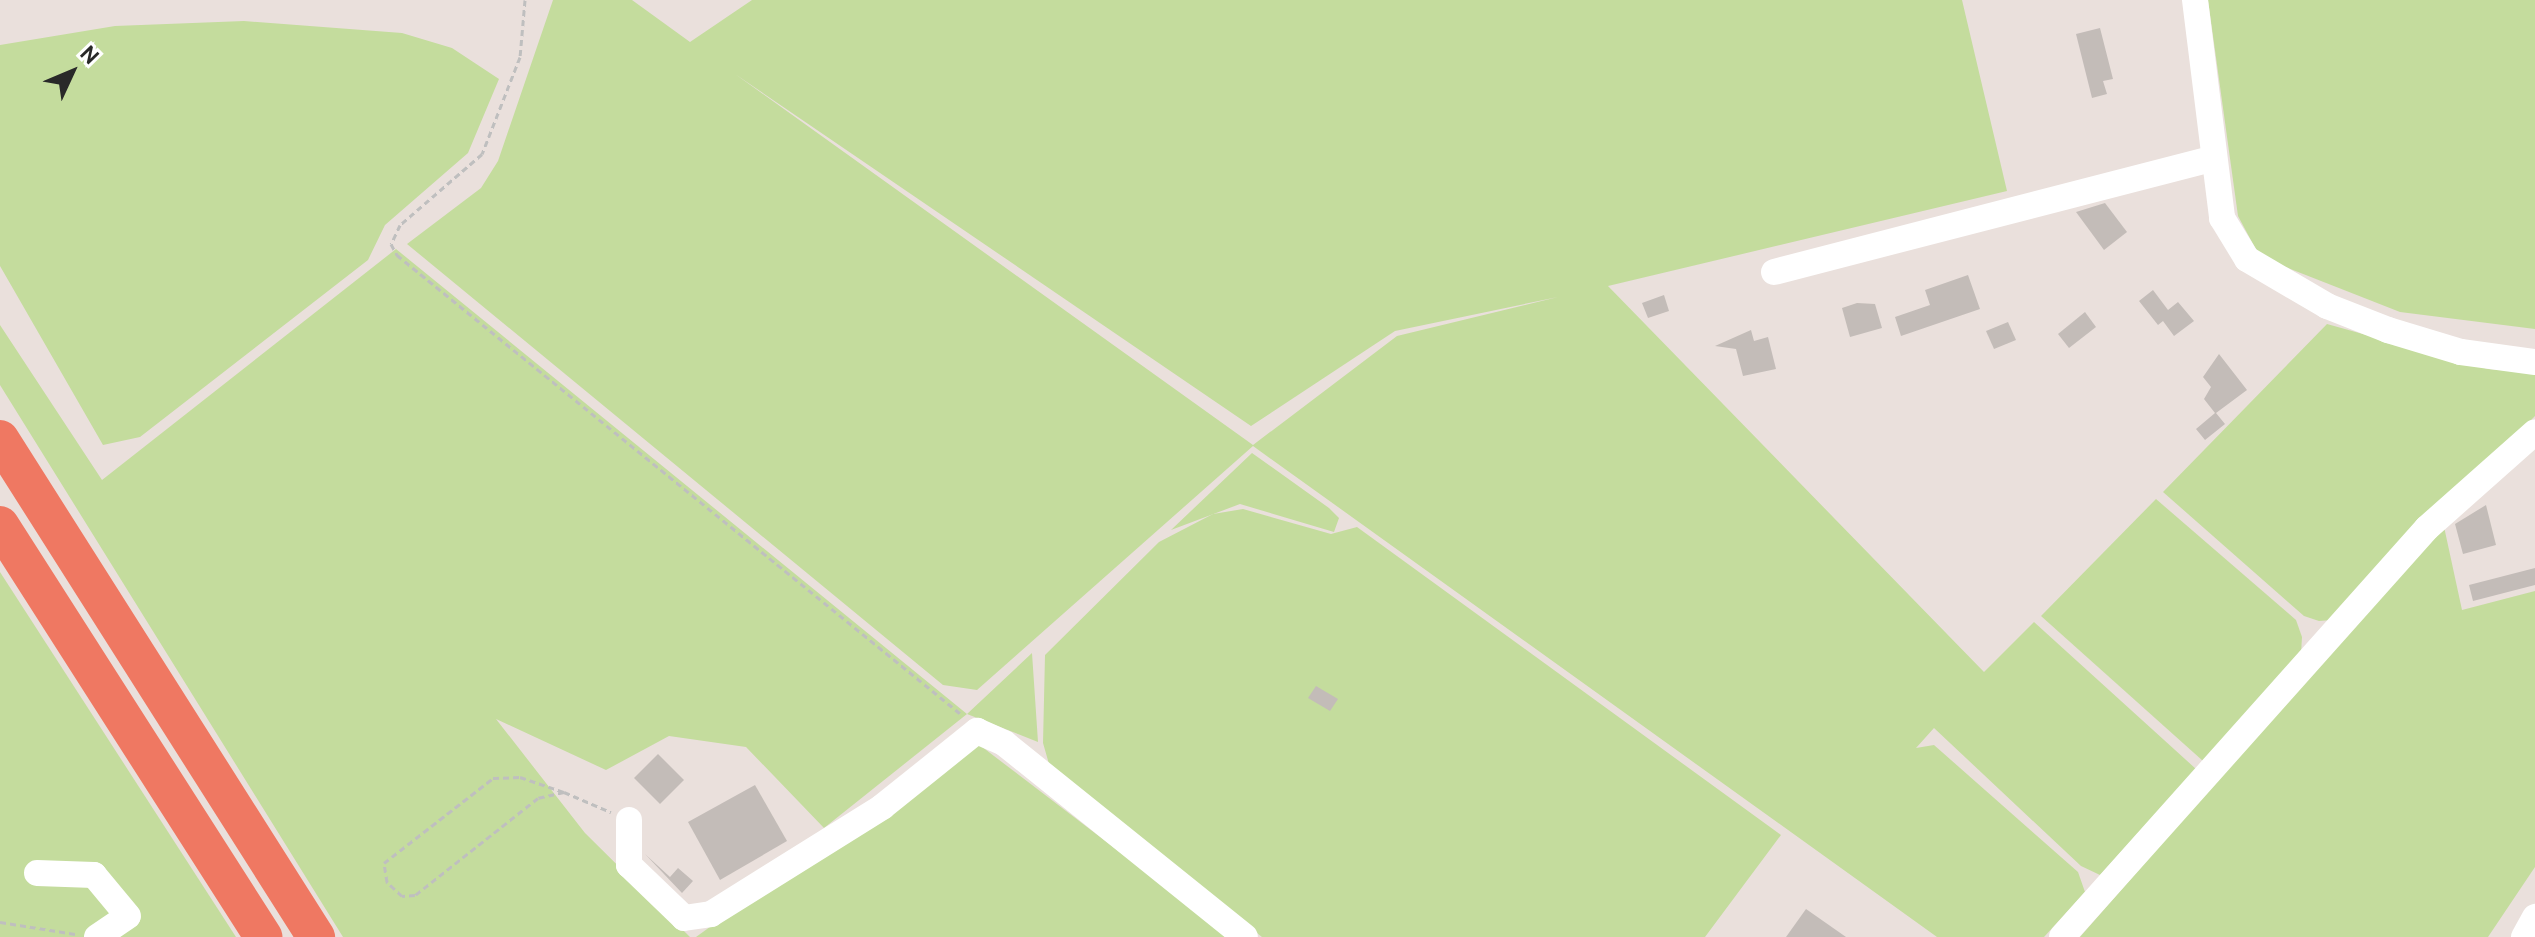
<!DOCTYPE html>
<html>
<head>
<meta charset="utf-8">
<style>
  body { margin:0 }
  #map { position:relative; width:2535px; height:937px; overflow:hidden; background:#eae0dc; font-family:Cabin,sans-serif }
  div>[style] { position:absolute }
  .green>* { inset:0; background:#c4dc9d }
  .building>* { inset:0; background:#c3bcb8 }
  .path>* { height:3px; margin-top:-1.5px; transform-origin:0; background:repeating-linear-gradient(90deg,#bfbfbf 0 6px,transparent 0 10px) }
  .minor>* { height:26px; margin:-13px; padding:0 13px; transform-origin:13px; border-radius:13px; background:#fff }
  .highway>* { height:38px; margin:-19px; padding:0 19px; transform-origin:19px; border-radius:19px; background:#ef7862 }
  span { translate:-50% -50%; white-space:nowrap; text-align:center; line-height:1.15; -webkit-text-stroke:6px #fff; paint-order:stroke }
  .north { position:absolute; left:32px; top:32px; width:80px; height:80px; -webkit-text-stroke:6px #fff; paint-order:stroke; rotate:46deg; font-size:22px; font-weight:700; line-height:32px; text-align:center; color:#292929 }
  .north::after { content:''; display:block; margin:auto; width:28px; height:36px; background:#292929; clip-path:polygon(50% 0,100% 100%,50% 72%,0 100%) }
</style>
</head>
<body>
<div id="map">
  <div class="green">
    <div style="clip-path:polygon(evenodd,553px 0,632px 0,690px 42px,752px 0,1962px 0,2007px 191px,1608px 286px,1984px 672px,2034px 622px,2196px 769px,2100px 875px,2081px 866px,1934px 728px,1916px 748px,1934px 745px,2078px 872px,2085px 892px,2044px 937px,1937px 937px,1253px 446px,977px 690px,943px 685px,407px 244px,481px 188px,498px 161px,553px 0,735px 74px,1251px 426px,1395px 331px,1558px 297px,1397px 336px,1253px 445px,735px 74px)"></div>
    <div style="clip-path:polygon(2208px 0,2535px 0,2535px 329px,2400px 312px,2260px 257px,2238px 216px)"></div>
    <div style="clip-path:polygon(244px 21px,402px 33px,452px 48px,499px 79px,468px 153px,385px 225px,368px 260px,140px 437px,103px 445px,0 266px,0 45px,115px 26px)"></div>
    <div style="clip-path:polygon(396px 249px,967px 714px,1032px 653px,1038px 742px,967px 714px,824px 828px,746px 747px,669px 736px,606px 770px,496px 719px,585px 833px,690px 937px,343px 937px,0 385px,0 325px,102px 480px)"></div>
    <div style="clip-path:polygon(2327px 324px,2488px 369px,2535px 373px,2535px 416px,2332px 620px,2319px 621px,2304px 616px,2163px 492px)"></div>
    <div style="clip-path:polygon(1252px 453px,1329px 508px,1339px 518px,1334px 532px,1240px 504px,1171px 530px)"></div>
    <div style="clip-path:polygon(2156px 499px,2296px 620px,2302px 637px,2301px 654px,2203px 761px,2041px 616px)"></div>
    <div style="clip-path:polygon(1243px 509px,1331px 534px,1357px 527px,1781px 835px,1705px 937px,1262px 937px,1051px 771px,1043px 743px,1045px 655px,1159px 542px,1213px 514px)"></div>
    <div style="clip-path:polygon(2443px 522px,2462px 610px,2535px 591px,2535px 867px,2488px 937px,2080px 937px)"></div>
    <div style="clip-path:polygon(0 572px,236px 937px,0 937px)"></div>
    <div style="clip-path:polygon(977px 743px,1231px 937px,696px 937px,732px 911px)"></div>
  </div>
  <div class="building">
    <div style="clip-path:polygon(2100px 28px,2113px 79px,2103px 81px,2107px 94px,2092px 98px,2076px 34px)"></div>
    <div style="clip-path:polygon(2105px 203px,2127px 232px,2104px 250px,2076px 212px)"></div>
    <div style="clip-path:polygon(1968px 275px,1980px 309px,1901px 336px,1895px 317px,1930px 305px,1925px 290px)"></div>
    <div style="clip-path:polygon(2153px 290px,2168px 310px,2178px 302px,2194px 321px,2174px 336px,2163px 321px,2158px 325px,2139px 301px)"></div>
    <div style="clip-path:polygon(1664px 295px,1669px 311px,1648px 318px,1642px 303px)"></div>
    <div style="clip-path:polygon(1857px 303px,1875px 304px,1882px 328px,1850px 337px,1842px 308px)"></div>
    <div style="clip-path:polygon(2085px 312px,2096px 327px,2069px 348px,2058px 334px)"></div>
    <div style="clip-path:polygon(2008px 322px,2016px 340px,1994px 349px,1986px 331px)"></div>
    <div style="clip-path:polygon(1751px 330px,1754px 341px,1768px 337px,1776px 369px,1743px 376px,1736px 349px,1715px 346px)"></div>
    <div style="clip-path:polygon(2219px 354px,2247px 390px,2216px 413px,2225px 424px,2205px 440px,2196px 429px,2215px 413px,2204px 399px,2211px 387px,2203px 377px)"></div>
    <div style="clip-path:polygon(2486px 505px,2496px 545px,2463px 554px,2455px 524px)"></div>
    <div style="clip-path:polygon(2535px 568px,2535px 585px,2473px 601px,2469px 585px)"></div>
    <div style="clip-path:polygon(1316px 686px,1338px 699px,1330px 711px,1308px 698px)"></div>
    <div style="clip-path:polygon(658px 754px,684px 780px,660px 804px,634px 778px)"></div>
    <div style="clip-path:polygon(755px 785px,787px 841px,720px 880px,688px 822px)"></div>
    <div style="clip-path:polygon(645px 854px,670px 877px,678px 868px,693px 881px,682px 893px)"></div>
    <div style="clip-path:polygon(1806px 909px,1846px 937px,1786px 937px)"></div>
  </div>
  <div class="path">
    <div style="left:525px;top:0;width:57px;rotate:95deg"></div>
    <div style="left:520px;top:57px;width:104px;rotate:111.4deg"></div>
    <div style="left:482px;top:154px;width:108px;rotate:139.1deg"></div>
    <div style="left:400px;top:225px;width:21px;rotate:115deg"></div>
    <div style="left:391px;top:244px;width:13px;rotate:61deg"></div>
    <div style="left:397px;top:255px;width:729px;rotate:39.15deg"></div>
    <div style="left:564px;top:792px;width:27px;rotate:167deg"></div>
    <div style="left:538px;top:798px;width:157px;rotate:141.7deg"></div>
    <div style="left:415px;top:895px;width:13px;rotate:176deg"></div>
    <div style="left:402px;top:896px;width:21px;rotate:-137deg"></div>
    <div style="left:387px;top:882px;width:19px;rotate:-99deg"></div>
    <div style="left:384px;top:863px;width:138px;rotate:-37.9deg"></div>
    <div style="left:493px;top:778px;width:27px;rotate:-2deg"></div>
    <div style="left:520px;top:777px;width:46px;rotate:18.8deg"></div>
    <div style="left:564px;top:792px;width:51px;rotate:23.1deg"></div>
    <div style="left:0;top:922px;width:76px;rotate:9.1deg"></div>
  </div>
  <div class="minor">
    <div style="left:2195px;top:0;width:220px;rotate:82.9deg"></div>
    <div style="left:2222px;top:218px;width:48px;rotate:58.6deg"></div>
    <div style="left:2247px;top:259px;width:93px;rotate:30.4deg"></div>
    <div style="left:2327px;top:306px;width:66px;rotate:21.5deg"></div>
    <div style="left:2388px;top:330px;width:76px;rotate:16.8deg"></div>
    <div style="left:2461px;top:352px;width:75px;rotate:7.7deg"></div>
    <div style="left:1774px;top:272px;width:452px;rotate:-14.5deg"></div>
    <div style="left:629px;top:820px;width:45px;rotate:90deg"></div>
    <div style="left:629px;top:865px;width:76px;rotate:43.9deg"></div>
    <div style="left:684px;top:918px;width:27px;rotate:-8deg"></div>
    <div style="left:711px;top:914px;width:202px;rotate:-32deg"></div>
    <div style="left:882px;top:807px;width:122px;rotate:-38.7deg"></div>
    <div style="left:977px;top:731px;width:30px;rotate:24deg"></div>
    <div style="left:1004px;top:743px;width:309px;rotate:38.8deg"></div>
    <div style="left:37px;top:873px;width:57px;rotate:2deg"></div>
    <div style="left:94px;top:875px;width:53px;rotate:50.3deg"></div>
    <div style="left:97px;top:937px;width:37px;rotate:-34deg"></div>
    <div style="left:2062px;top:937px;width:548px;rotate:-48.25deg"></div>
    <div style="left:2427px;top:528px;width:144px;rotate:-41.6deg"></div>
    <div style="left:2524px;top:937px;width:23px;rotate:-61deg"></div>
  </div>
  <div class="highway">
    <div style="left:0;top:439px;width:590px;rotate:57.6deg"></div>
    <div style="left:0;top:525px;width:489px;rotate:57.4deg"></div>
  </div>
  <div class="north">N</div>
</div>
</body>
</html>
